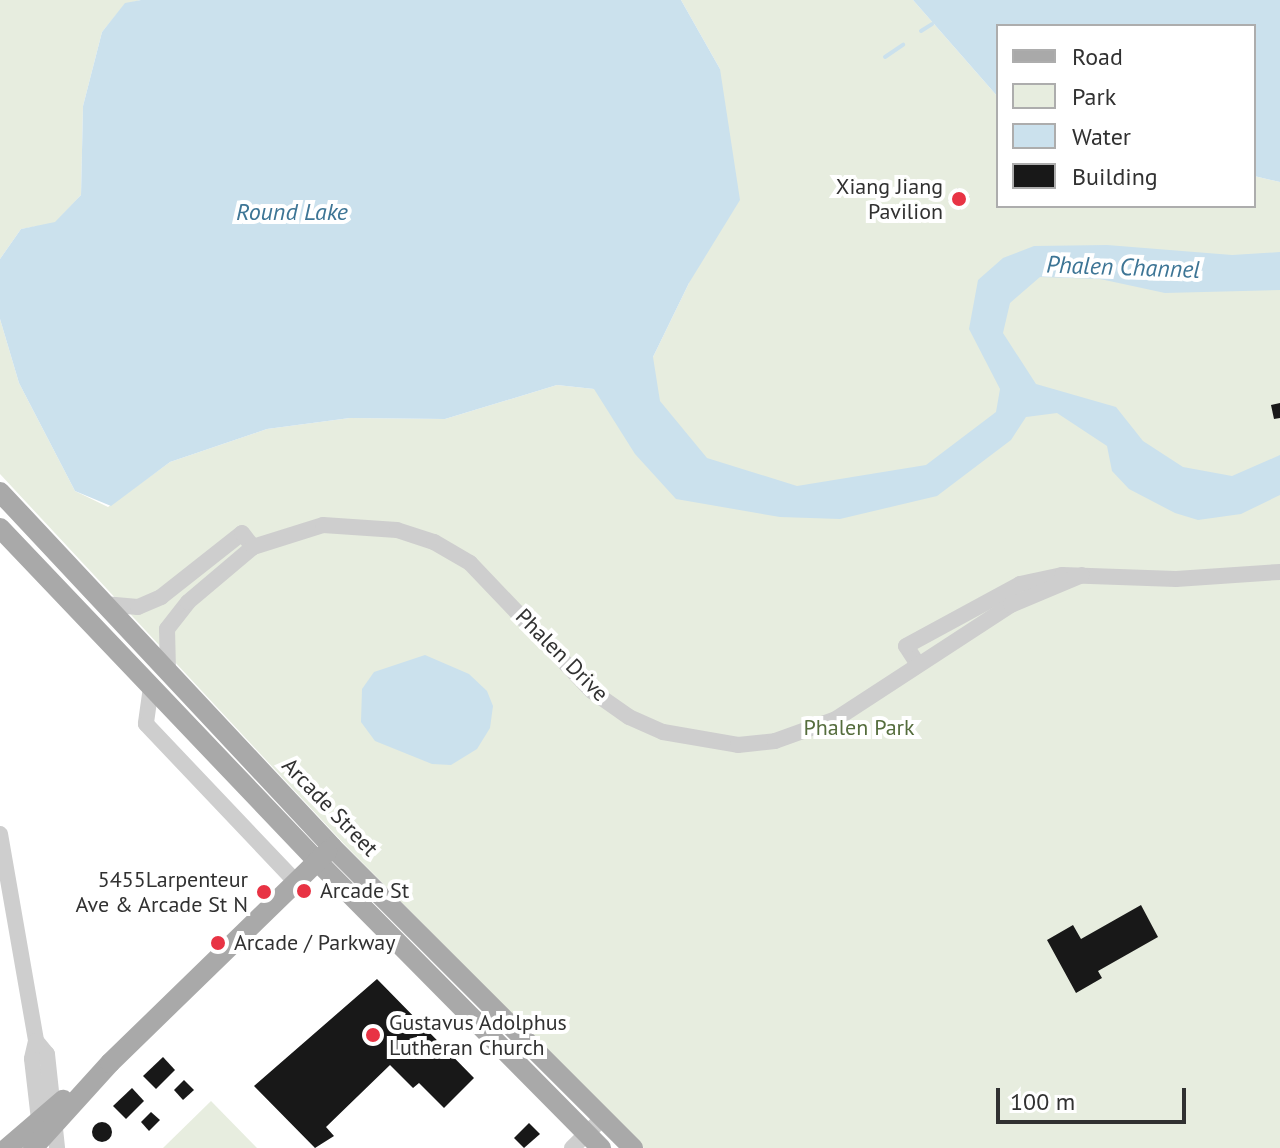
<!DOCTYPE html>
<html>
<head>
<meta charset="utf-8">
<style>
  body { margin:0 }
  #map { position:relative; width:1280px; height:1148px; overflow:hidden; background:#fff; font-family:"PT Sans",sans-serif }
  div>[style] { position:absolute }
  .green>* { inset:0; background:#e7eddf }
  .water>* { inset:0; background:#cbe1ed }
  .stream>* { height:4px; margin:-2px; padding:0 2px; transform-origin:2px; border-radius:2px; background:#cbe1ed }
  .building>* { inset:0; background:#181818 }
  .round { border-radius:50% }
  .minor>* { height:16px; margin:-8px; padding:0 8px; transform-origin:8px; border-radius:8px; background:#cecece }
  .major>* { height:20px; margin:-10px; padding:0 10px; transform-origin:10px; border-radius:10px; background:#a9a9a9 }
  .dots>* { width:22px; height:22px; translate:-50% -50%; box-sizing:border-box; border:4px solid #fff; border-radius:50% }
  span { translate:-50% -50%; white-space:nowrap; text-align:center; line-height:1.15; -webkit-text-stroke:8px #fff; paint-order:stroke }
  .poi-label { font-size:22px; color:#313131 }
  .right { translate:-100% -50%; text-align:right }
  .left { translate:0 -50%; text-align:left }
  .street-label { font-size:22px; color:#313131 }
  .park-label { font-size:22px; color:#556d3d }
  .water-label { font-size:24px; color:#3d7595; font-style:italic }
  .legend { position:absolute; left:996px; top:24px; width:260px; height:184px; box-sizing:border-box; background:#fff; border:2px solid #adadad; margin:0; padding:10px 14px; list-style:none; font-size:24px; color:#313131 }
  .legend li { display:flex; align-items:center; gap:16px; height:40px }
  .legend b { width:40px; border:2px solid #adadad }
  .scale { position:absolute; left:996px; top:1088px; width:190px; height:36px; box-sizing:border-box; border:4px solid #313131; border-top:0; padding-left:10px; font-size:24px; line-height:28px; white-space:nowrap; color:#313131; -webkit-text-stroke:6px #fff; paint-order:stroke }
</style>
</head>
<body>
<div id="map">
  <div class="green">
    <div style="clip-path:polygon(0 0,141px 0,125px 4px,102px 32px,83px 106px,81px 195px,55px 223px,21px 229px,0 259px)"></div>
    <div style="clip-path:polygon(681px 0,913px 0,998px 97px,998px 206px,1254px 206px,1254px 176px,1280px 182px,1280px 1148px,644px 1148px,346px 846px,0 474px,0 319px,19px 383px,75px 491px,108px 507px,170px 462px,267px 429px,350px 418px,445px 419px,557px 385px,594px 389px,653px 357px,689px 283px,720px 69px)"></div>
    <div style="clip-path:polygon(211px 1101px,257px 1148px,163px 1148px)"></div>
  </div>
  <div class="water">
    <div style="clip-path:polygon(141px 0,681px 0,720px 69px,740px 200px,689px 283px,653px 357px,660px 401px,707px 458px,797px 486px,926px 465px,996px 412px,1000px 389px,969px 329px,978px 280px,1003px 258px,1034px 246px,1107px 245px,1232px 255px,1280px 252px,1280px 290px,1165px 293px,1100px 279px,1040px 277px,1010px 303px,1003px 333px,1036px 384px,1116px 407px,1143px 441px,1183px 467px,1232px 476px,1280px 455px,1280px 495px,1241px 514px,1198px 520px,1175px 513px,1129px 489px,1112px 471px,1107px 446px,1057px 413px,1026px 417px,1011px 440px,937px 496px,840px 519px,780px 517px,676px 499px,635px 454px,594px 389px,557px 385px,445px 419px,350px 418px,267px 429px,170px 462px,111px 506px,75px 491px,19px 383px,0 319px,0 259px,21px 229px,55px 222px,81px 195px,83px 106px,102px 32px,125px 3px)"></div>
    <div style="clip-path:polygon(913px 0,1280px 0,1280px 182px,1254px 176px,1254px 26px,998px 26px,998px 97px)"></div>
    <div style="clip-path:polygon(425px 655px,469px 674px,487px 691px,493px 706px,490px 728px,477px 749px,451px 765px,432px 764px,375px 741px,361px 722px,362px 689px,374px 672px)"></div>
  </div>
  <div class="stream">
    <div style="left:921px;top:31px;width:13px;rotate:-32deg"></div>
    <div style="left:885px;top:57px;width:22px;rotate:-34deg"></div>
  </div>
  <div class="building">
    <div style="clip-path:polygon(958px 188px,970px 197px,960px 210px,948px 200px)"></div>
    <div style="clip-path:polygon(1280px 403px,1280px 418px,1274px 419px,1271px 405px)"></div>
    <div style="clip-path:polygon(1141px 905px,1158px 937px,1098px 971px,1102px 978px,1076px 993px,1047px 940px,1073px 925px,1081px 939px)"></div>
    <div style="clip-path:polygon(377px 979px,474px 1078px,444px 1108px,419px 1083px,413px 1088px,390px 1065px,326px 1127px,334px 1136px,315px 1148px,254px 1086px)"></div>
    <div style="clip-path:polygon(163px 1057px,175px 1070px,156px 1089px,143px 1076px)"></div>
    <div style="clip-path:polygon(184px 1080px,194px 1090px,183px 1100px,174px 1090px)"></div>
    <div style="clip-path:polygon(132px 1088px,144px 1101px,126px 1119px,113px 1106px)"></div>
    <div style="clip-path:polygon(151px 1112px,160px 1120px,149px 1131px,141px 1122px)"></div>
    <div class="round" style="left:92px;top:1122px;width:20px;height:20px"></div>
    <div style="clip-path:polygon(529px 1123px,540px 1134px,524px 1148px,514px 1138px)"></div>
  </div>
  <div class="minor">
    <div style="left:104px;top:604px;width:34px;rotate:5deg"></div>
    <div style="left:138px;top:607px;width:25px;rotate:-23deg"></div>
    <div style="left:161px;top:597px;width:103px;rotate:-38.3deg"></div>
    <div style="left:242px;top:533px;width:18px;rotate:52deg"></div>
    <div style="left:917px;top:663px;width:20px;rotate:-123deg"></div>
    <div style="left:906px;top:646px;width:130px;rotate:-28.5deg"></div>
    <div style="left:1020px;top:584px;width:43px;rotate:-12.1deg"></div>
    <div style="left:1062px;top:575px;width:114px;rotate:2deg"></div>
    <div style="left:1176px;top:579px;width:104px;rotate:-3.9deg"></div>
    <div style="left:168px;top:670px;width:41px;rotate:-91.4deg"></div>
    <div style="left:167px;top:629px;width:34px;rotate:-52deg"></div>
    <div style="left:188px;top:602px;width:85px;rotate:-40.2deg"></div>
    <div style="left:253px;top:547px;width:73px;rotate:-17.4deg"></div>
    <div style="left:323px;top:525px;width:74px;rotate:3.9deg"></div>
    <div style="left:397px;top:530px;width:39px;rotate:18deg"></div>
    <div style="left:434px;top:542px;width:42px;rotate:30.3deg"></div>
    <div style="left:470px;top:563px;width:177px;rotate:46.4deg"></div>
    <div style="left:592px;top:691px;width:45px;rotate:35.1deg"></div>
    <div style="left:629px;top:717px;width:37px;rotate:24deg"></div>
    <div style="left:663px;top:732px;width:76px;rotate:9.8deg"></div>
    <div style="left:738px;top:745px;width:37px;rotate:-6deg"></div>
    <div style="left:775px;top:741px;width:65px;rotate:-19.8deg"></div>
    <div style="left:836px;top:719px;width:209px;rotate:-33.1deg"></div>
    <div style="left:1011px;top:605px;width:77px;rotate:-22.9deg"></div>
    <div style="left:151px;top:687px;width:37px;rotate:98deg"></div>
    <div style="left:146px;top:724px;width:218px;rotate:46.5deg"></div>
    <div style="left:0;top:834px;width:210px;rotate:80.1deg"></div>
    <div style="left:36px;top:1041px;width:18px;rotate:103deg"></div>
    <div style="left:32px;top:1059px;width:69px;rotate:83.4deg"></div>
    <div style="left:36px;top:1041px;width:17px;rotate:50deg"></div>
    <div style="left:47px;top:1054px;width:95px;rotate:83.9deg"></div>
    <div style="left:572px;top:1148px;width:43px;rotate:-44.1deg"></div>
  </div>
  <div class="major">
    <div style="left:0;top:492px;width:486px;rotate:46.9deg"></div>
    <div style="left:332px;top:847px;width:426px;rotate:45deg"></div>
    <div style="left:0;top:528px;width:460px;rotate:46.4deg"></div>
    <div style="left:317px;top:861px;width:404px;rotate:45.3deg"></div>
    <div style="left:7px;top:1148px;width:74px;rotate:-40.6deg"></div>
    <div style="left:33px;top:1148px;width:115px;rotate:-47.8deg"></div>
    <div style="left:110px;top:1063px;width:303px;rotate:-44.2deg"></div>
  </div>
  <div class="dots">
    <div style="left:959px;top:199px;background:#e83344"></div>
    <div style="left:304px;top:891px;background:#e83344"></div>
    <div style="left:264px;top:892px;background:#e83344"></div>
    <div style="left:218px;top:943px;background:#e83344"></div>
    <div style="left:373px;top:1035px;background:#e83344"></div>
  </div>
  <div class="poi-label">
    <span class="right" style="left:943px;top:199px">Xiang Jiang<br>Pavilion</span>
    <span class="right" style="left:248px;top:892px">5455Larpenteur<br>Ave &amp; Arcade St N</span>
    <span class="left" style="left:320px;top:891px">Arcade St</span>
    <span class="left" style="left:234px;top:943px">Arcade / Parkway</span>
    <span class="left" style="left:389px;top:1035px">Gustavus Adolphus<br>Lutheran Church</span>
  </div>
  <div class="street-label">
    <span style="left:562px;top:655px;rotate:45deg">Phalen Drive</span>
    <span style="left:330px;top:807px;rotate:46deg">Arcade Street</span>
  </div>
  <div class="park-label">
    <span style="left:859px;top:728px">Phalen Park</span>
  </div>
  <div class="water-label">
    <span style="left:292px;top:212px">Round Lake</span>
    <span style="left:1123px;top:267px;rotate:2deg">Phalen Channel</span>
  </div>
  <ul class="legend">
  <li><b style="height:10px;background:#a9a9a9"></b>Road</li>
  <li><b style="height:22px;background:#e7eddf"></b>Park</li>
  <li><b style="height:22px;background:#cbe1ed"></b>Water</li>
  <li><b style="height:22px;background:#181818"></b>Building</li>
  </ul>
  <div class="scale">100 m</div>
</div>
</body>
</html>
